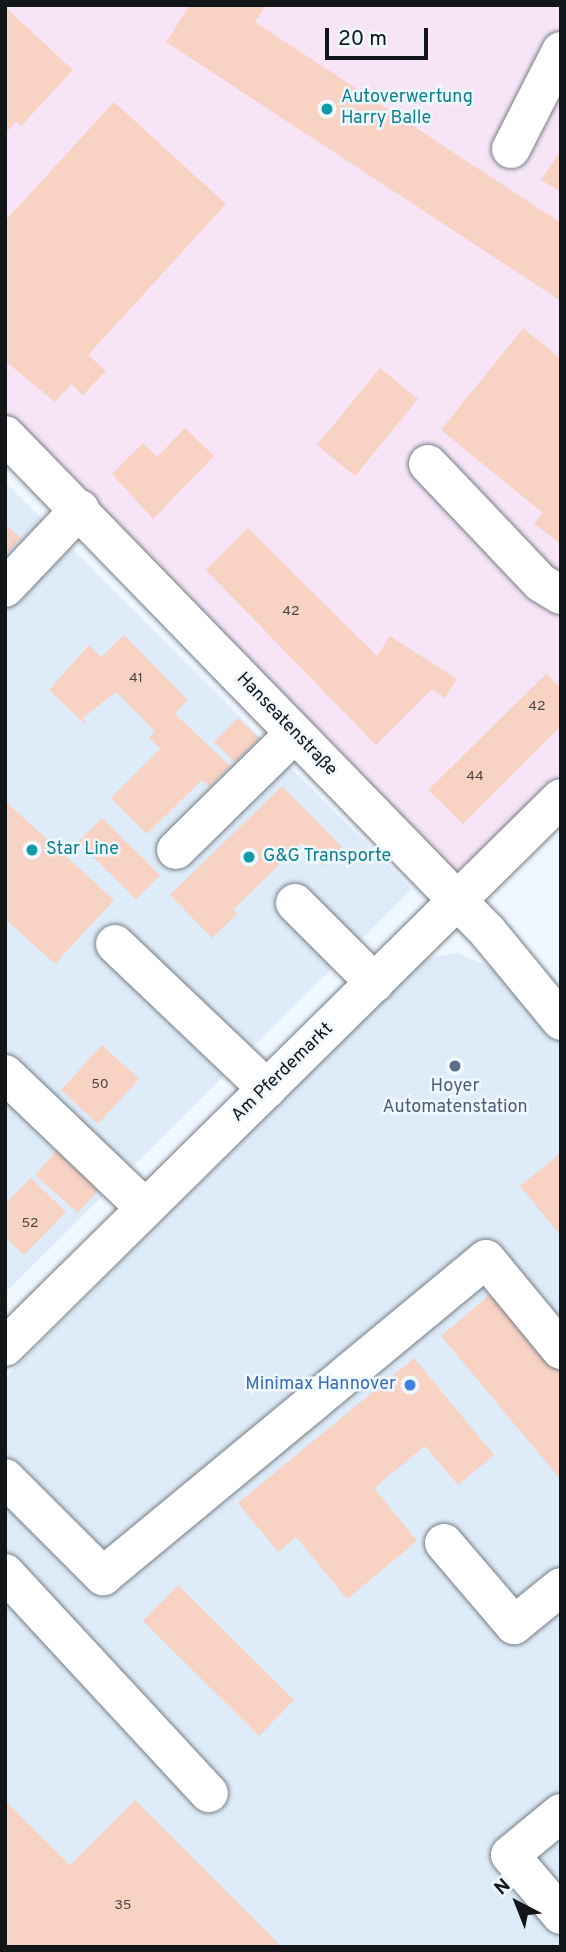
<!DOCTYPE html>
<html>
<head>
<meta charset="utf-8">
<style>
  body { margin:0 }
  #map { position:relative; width:566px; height:1952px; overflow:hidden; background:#eff7ff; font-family:Overpass,sans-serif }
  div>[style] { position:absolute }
  .built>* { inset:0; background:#deecf9 }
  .industrial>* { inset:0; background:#f7e5f7 }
  .building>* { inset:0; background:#f8d2c3 }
  .roads { filter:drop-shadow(0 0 2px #767d84) drop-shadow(0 0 2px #767d84) }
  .minor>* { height:38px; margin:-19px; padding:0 19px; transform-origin:19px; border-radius:19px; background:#fff }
  .dots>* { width:19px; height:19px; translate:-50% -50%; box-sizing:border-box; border:4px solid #eff7ff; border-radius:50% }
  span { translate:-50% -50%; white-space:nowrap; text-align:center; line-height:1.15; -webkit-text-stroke:5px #eff7ff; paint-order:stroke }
  .number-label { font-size:14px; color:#4c4544 }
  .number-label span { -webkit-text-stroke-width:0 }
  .culture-label { font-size:18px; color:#0d838f }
  .left { translate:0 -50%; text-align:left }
  .street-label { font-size:18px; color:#131619 }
  .service-label { font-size:18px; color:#4e5e75 }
  .shop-label { font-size:18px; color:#366cbe }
  .right { translate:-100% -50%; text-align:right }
  .frame { position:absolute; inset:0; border:7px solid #131619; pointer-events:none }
  .north { position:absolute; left:482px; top:1868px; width:70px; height:70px; -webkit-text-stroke:5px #eff7ff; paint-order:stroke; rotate:318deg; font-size:19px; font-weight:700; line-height:28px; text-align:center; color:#131619 }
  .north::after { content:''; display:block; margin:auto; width:24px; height:32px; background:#131619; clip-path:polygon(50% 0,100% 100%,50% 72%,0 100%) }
  .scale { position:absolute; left:325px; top:28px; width:103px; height:32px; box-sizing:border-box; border:4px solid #131619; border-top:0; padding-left:9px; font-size:21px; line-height:24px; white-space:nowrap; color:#131619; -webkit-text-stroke:5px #eff7ff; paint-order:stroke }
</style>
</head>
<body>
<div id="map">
  <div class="built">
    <div style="clip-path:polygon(5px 482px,412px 889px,5px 1293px)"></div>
    <div style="clip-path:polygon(457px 953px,488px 966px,514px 986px,561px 1042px,561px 1947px,5px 1947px,5px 1378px,424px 959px)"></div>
  </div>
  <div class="industrial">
    <div style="clip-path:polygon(5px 5px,561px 5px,561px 798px,458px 901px,5px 435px)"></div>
  </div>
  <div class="building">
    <div style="clip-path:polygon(190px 5px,266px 5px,255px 22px,561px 223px,561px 301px,166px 42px)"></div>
    <div style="clip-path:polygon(5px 7px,73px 70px,21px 126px,16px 122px,5px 133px)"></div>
    <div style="clip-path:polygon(114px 102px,226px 204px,88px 355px,106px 371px,83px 395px,71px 384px,55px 402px,5px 361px,5px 221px)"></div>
    <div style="clip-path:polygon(561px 150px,561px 192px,541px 180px)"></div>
    <div style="clip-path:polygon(523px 328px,561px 359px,561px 544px,534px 524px,543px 513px,441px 430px)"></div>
    <div style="clip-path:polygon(380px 368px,418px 399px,355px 476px,317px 445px)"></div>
    <div style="clip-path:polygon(185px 428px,214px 456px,153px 519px,112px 474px,143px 443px,157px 457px)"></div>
    <div style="clip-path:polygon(5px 524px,21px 538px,5px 555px)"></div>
    <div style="clip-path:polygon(248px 528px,377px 656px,390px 636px,457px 679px,445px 698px,432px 689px,376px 745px,206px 570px)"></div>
    <div style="clip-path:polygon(124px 635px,188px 700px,175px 714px,230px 766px,209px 787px,202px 780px,147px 834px,111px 798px,160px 749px,149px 737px,155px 731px,116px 692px,83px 718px,86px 725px,49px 690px,89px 645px,101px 657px)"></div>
    <div style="clip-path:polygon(546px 674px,561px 688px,561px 726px,463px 824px,428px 790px)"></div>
    <div style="clip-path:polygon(238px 718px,259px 738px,235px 762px,214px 742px)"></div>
    <div style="clip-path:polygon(282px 786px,342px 847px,323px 866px,301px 843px,234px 909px,237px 914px,212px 938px,170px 895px)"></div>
    <div style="clip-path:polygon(5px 801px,114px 900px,55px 964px,5px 919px)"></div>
    <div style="clip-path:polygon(102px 818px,160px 875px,136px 899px,78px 842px)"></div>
    <div style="clip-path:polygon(102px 1045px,139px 1079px,98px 1124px,61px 1090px)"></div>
    <div style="clip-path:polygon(59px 1148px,102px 1186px,78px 1213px,35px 1175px)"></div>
    <div style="clip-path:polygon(561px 1153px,561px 1236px,520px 1186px)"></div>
    <div style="clip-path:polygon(31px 1178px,66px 1212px,24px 1255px,5px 1237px,5px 1204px)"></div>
    <div style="clip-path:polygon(499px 1287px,561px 1361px,561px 1480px,441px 1336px)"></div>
    <div style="clip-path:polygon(414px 1358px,494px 1455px,458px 1485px,425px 1446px,374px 1488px,417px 1541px,347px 1599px,296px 1537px,278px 1552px,238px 1503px)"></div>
    <div style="clip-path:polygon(178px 1585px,294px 1700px,259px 1736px,143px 1621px)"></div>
    <div style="clip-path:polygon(135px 1800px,282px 1947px,5px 1947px,5px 1801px,70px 1865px)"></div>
  </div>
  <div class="roads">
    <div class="minor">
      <div style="left:511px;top:149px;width:110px;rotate:-63deg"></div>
      <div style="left:5px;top:435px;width:693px;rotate:45.82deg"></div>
      <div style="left:488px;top:932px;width:115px;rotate:50.6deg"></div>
      <div style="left:428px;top:464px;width:164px;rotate:46.5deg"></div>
      <div style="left:541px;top:583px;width:23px;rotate:31deg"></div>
      <div style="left:5px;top:588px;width:109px;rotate:-46.5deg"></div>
      <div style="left:176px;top:850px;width:165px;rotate:-44.5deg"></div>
      <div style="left:295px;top:903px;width:113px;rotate:45deg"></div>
      <div style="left:115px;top:944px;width:210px;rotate:43.6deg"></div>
      <div style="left:5px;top:1074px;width:192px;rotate:43.7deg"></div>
      <div style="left:5px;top:1347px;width:781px;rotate:-44.64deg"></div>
      <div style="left:5px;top:1478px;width:139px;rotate:45deg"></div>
      <div style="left:103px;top:1576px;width:497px;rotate:-39.6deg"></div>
      <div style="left:486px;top:1259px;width:118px;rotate:50.5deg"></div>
      <div style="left:444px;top:1543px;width:108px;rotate:49.5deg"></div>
      <div style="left:514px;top:1625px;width:60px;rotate:-39deg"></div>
      <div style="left:5px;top:1573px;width:300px;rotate:47.2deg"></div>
      <div style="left:561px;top:1813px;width:66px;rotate:140.5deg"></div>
      <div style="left:510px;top:1855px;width:79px;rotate:49.6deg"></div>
    </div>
  </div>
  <div class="dots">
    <div style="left:327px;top:109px;background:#0f9aa8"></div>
    <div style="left:32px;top:850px;background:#0f9aa8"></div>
    <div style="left:249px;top:857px;background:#0f9aa8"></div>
    <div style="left:455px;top:1066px;background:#5c6f8a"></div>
    <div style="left:410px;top:1385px;background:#3f7fe0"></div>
  </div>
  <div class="number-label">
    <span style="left:291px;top:612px">42</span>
    <span style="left:136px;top:679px">41</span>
    <span style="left:537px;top:707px">42</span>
    <span style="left:475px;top:777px">44</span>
    <span style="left:100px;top:1085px">50</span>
    <span style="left:30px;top:1224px">52</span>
    <span style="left:123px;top:1906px">35</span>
  </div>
  <div class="culture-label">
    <span class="left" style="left:341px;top:109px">Autoverwertung<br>Harry Balle</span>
    <span class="left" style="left:46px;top:850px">Star Line</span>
    <span class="left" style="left:263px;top:857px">G&amp;G Transporte</span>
  </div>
  <div class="street-label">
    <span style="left:286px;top:725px;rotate:46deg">Hanseatenstraße</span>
    <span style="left:283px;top:1073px;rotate:-44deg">Am Pferdemarkt</span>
  </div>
  <div class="service-label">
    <span style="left:455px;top:1098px">Hoyer<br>Automatenstation</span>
  </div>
  <div class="shop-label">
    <span class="right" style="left:396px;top:1385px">Minimax Hannover</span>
  </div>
  <div class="frame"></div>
  <div class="north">N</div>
  <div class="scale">20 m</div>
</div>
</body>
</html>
